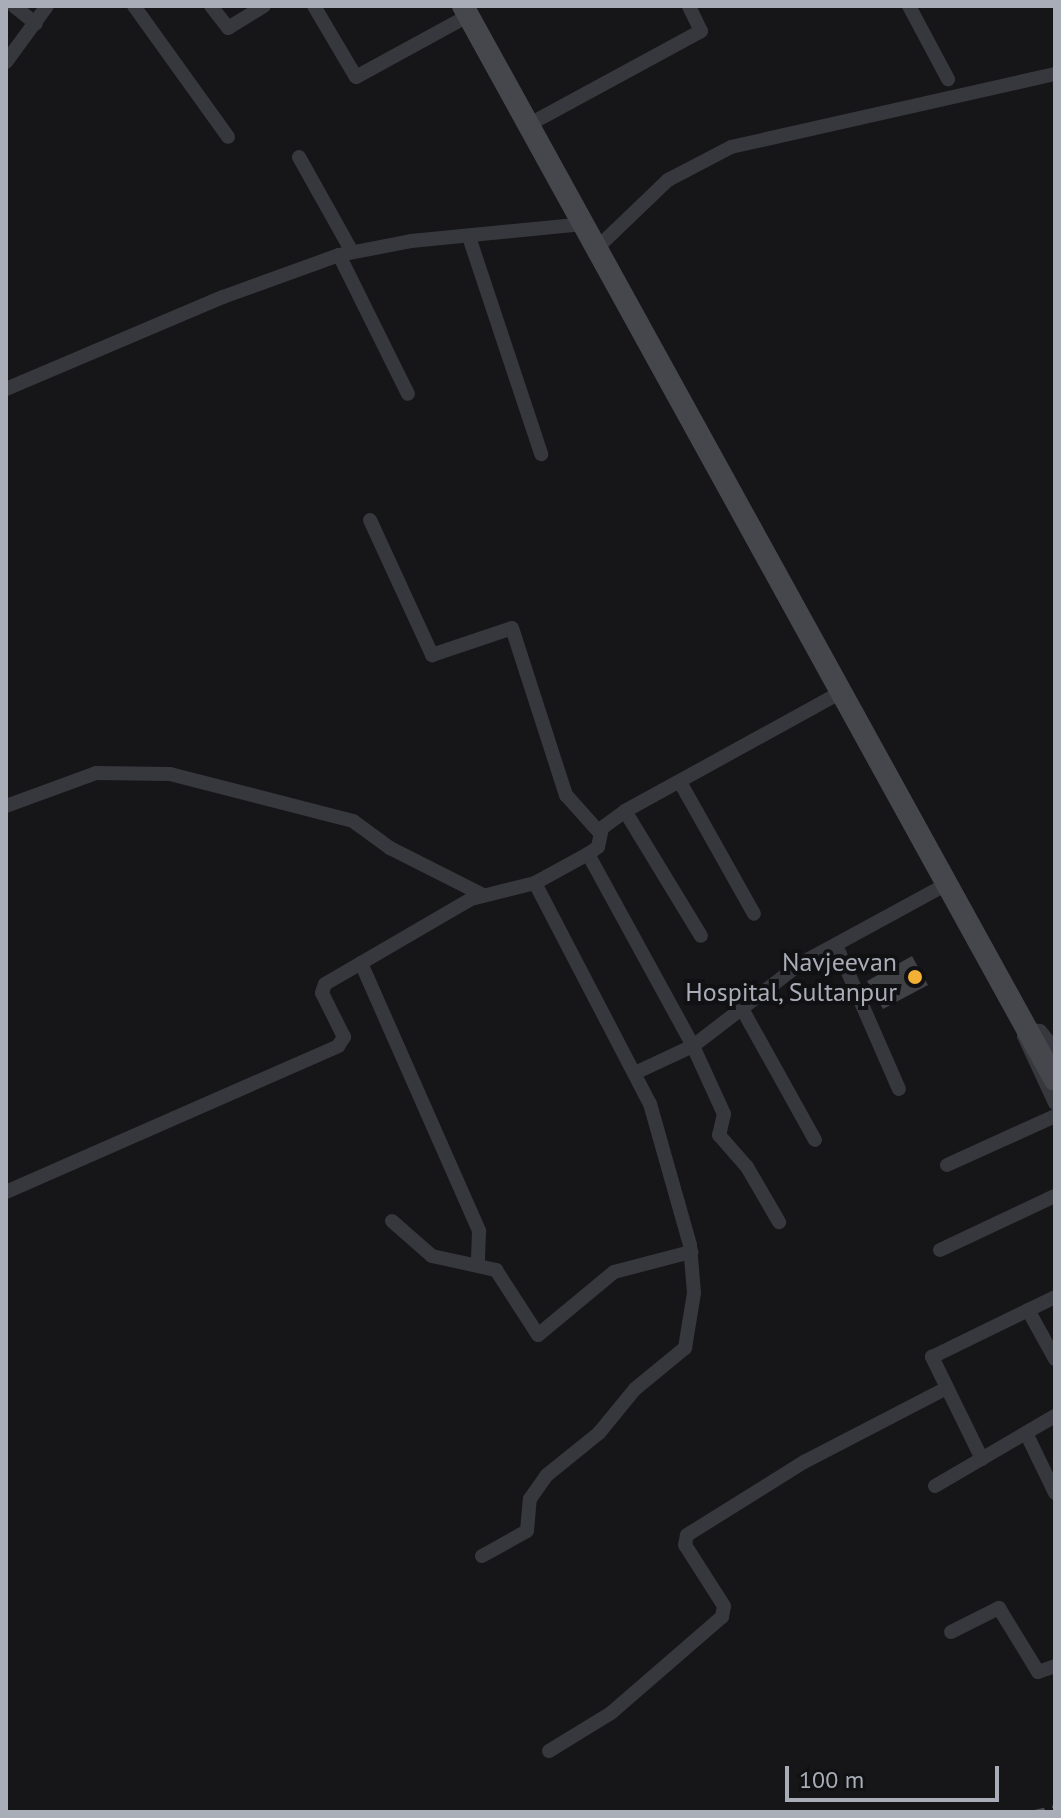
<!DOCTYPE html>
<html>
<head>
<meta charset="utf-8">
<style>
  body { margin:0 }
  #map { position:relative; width:1061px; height:1818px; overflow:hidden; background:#161618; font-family:"PT Sans",sans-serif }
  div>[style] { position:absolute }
  .building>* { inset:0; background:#404145 }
  .street>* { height:14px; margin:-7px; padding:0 7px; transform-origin:7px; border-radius:7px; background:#37383d }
  .secondary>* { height:22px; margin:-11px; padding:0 11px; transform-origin:11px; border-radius:11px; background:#45474d }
  .rail>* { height:4px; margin-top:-2px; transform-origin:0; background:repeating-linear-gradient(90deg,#4a4c52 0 10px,transparent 0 18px) }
  .dots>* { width:22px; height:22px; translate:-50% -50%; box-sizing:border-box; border:4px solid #111113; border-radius:50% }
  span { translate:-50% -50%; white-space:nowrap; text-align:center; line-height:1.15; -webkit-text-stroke:8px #111113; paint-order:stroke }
  .poi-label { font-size:26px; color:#a8adb8 }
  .right { translate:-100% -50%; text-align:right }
  .frame { position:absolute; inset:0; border:8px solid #a8adb8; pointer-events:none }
  .scale { position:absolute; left:785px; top:1766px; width:214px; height:36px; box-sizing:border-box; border:4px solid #a8adb8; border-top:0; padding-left:10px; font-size:24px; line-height:28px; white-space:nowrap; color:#a8adb8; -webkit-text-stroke:6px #111113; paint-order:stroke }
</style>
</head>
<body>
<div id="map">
  <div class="building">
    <div style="clip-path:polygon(912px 956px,928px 985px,883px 1009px,867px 981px)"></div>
  </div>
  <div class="street">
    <div style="left:14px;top:6px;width:28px;rotate:39deg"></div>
    <div style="left:134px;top:6px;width:161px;rotate:54.3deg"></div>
    <div style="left:211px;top:6px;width:28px;rotate:52deg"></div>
    <div style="left:228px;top:28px;width:42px;rotate:-31.4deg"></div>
    <div style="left:314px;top:6px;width:82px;rotate:59.4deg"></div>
    <div style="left:356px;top:77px;width:128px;rotate:-28.6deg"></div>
    <div style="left:909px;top:6px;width:83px;rotate:61.9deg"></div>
    <div style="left:6px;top:62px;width:69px;rotate:-53.8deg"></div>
    <div style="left:528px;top:125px;width:197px;rotate:-28.5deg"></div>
    <div style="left:701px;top:31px;width:28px;rotate:-116deg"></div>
    <div style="left:299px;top:157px;width:109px;rotate:60.8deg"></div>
    <div style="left:469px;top:237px;width:229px;rotate:71.6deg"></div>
    <div style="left:596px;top:249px;width:100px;rotate:-43.8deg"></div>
    <div style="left:668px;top:180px;width:71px;rotate:-27.6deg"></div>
    <div style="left:731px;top:147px;width:332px;rotate:-12.7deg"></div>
    <div style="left:339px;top:255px;width:155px;rotate:63.6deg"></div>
    <div style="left:6px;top:389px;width:236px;rotate:-23deg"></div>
    <div style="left:223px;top:297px;width:123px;rotate:-19.9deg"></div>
    <div style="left:339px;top:255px;width:73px;rotate:-11deg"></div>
    <div style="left:411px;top:241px;width:173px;rotate:-5.6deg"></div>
    <div style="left:370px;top:520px;width:149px;rotate:65.3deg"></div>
    <div style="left:432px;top:655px;width:84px;rotate:-18.6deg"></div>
    <div style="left:512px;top:628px;width:176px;rotate:72.1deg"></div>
    <div style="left:566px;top:795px;width:51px;rotate:48.2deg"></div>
    <div style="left:680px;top:782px;width:151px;rotate:60.7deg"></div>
    <div style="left:6px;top:806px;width:96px;rotate:-20.1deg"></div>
    <div style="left:96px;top:773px;width:74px;rotate:0.8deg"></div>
    <div style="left:170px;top:774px;width:189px;rotate:14.4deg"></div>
    <div style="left:353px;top:821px;width:46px;rotate:36.1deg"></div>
    <div style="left:390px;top:848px;width:102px;rotate:26.8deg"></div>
    <div style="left:625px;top:811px;width:146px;rotate:58.7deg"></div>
    <div style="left:588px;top:854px;width:219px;rotate:61.3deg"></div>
    <div style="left:693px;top:1046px;width:75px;rotate:65.5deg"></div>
    <div style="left:724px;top:1114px;width:22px;rotate:103deg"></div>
    <div style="left:719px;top:1135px;width:43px;rotate:48.8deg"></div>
    <div style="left:747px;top:1167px;width:64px;rotate:59.8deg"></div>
    <div style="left:836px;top:945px;width:157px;rotate:66.4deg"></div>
    <div style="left:361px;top:963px;width:293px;rotate:66.2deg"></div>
    <div style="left:479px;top:1231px;width:32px;rotate:92deg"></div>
    <div style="left:741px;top:1007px;width:152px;rotate:60.9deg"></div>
    <div style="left:1055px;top:1050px;width:24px;rotate:-128deg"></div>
    <div style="left:1040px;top:1031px;width:12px;rotate:-175deg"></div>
    <div style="left:1028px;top:1030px;width:7px;rotate:124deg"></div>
    <div style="left:1024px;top:1036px;width:74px;rotate:65.2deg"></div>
    <div style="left:635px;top:1073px;width:64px;rotate:-25deg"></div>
    <div style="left:693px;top:1046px;width:135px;rotate:-37.5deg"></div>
    <div style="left:800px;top:964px;width:167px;rotate:-28.6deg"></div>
    <div style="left:947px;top:1165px;width:119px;rotate:-24.4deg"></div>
    <div style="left:6px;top:1192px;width:363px;rotate:-23.7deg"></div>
    <div style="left:338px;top:1046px;width:11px;rotate:-56deg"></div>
    <div style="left:344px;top:1037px;width:49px;rotate:-116.6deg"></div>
    <div style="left:322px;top:993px;width:9px;rotate:-72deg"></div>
    <div style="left:325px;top:984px;width:169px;rotate:-30.2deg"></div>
    <div style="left:471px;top:899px;width:66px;rotate:-14deg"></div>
    <div style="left:535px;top:883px;width:60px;rotate:-28.7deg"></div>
    <div style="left:588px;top:854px;width:12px;rotate:-35deg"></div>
    <div style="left:598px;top:847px;width:19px;rotate:-78deg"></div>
    <div style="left:602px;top:828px;width:29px;rotate:-36deg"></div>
    <div style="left:625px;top:811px;width:245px;rotate:-28.8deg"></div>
    <div style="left:392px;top:1221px;width:53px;rotate:41.2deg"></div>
    <div style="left:432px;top:1256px;width:66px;rotate:12.3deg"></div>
    <div style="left:496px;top:1270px;width:77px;rotate:57.1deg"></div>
    <div style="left:538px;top:1335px;width:99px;rotate:-39.7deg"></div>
    <div style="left:614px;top:1272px;width:80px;rotate:-14.6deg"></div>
    <div style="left:940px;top:1250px;width:127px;rotate:-25.2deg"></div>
    <div style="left:1028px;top:1310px;width:56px;rotate:61.1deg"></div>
    <div style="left:1026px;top:1433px;width:67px;rotate:64.2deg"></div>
    <div style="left:982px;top:1459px;width:114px;rotate:-116.1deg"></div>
    <div style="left:932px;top:1357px;width:137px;rotate:-26deg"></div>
    <div style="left:935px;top:1486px;width:139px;rotate:-30.3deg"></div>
    <div style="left:482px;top:1556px;width:51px;rotate:-29.1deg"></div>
    <div style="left:527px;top:1531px;width:32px;rotate:-85deg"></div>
    <div style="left:530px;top:1499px;width:29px;rotate:-55deg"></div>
    <div style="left:547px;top:1475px;width:67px;rotate:-38.9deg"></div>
    <div style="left:599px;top:1433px;width:57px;rotate:-50.7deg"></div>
    <div style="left:635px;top:1389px;width:65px;rotate:-39.4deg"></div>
    <div style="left:685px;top:1348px;width:56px;rotate:-80.7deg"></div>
    <div style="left:694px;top:1293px;width:48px;rotate:-94.8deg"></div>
    <div style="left:690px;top:1245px;width:147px;rotate:-105.8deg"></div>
    <div style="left:650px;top:1104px;width:249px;rotate:-117.5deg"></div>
    <div style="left:951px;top:1632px;width:54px;rotate:-26.6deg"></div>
    <div style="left:999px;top:1608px;width:75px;rotate:58.6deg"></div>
    <div style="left:1038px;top:1672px;width:18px;rotate:-19deg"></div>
    <div style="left:549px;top:1751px;width:73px;rotate:-31.5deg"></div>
    <div style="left:611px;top:1713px;width:147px;rotate:-40.9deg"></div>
    <div style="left:722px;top:1617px;width:11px;rotate:-80deg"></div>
    <div style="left:724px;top:1606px;width:72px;rotate:-122.6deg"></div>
    <div style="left:685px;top:1545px;width:10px;rotate:-79deg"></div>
    <div style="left:687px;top:1535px;width:138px;rotate:-32deg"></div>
    <div style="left:804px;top:1462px;width:161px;rotate:-27.4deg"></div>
  </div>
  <div class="secondary">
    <div style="left:463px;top:6px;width:1226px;rotate:61.14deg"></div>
  </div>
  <div class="rail">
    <div style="left:1035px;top:1812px;width:21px;rotate:-14deg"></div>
  </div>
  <div class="dots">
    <div style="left:915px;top:977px;background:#f2b134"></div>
  </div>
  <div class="poi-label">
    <span class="right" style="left:897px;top:977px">Navjeevan<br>Hospital, Sultanpur</span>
  </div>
  <div class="frame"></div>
  <div class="scale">100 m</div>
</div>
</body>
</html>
